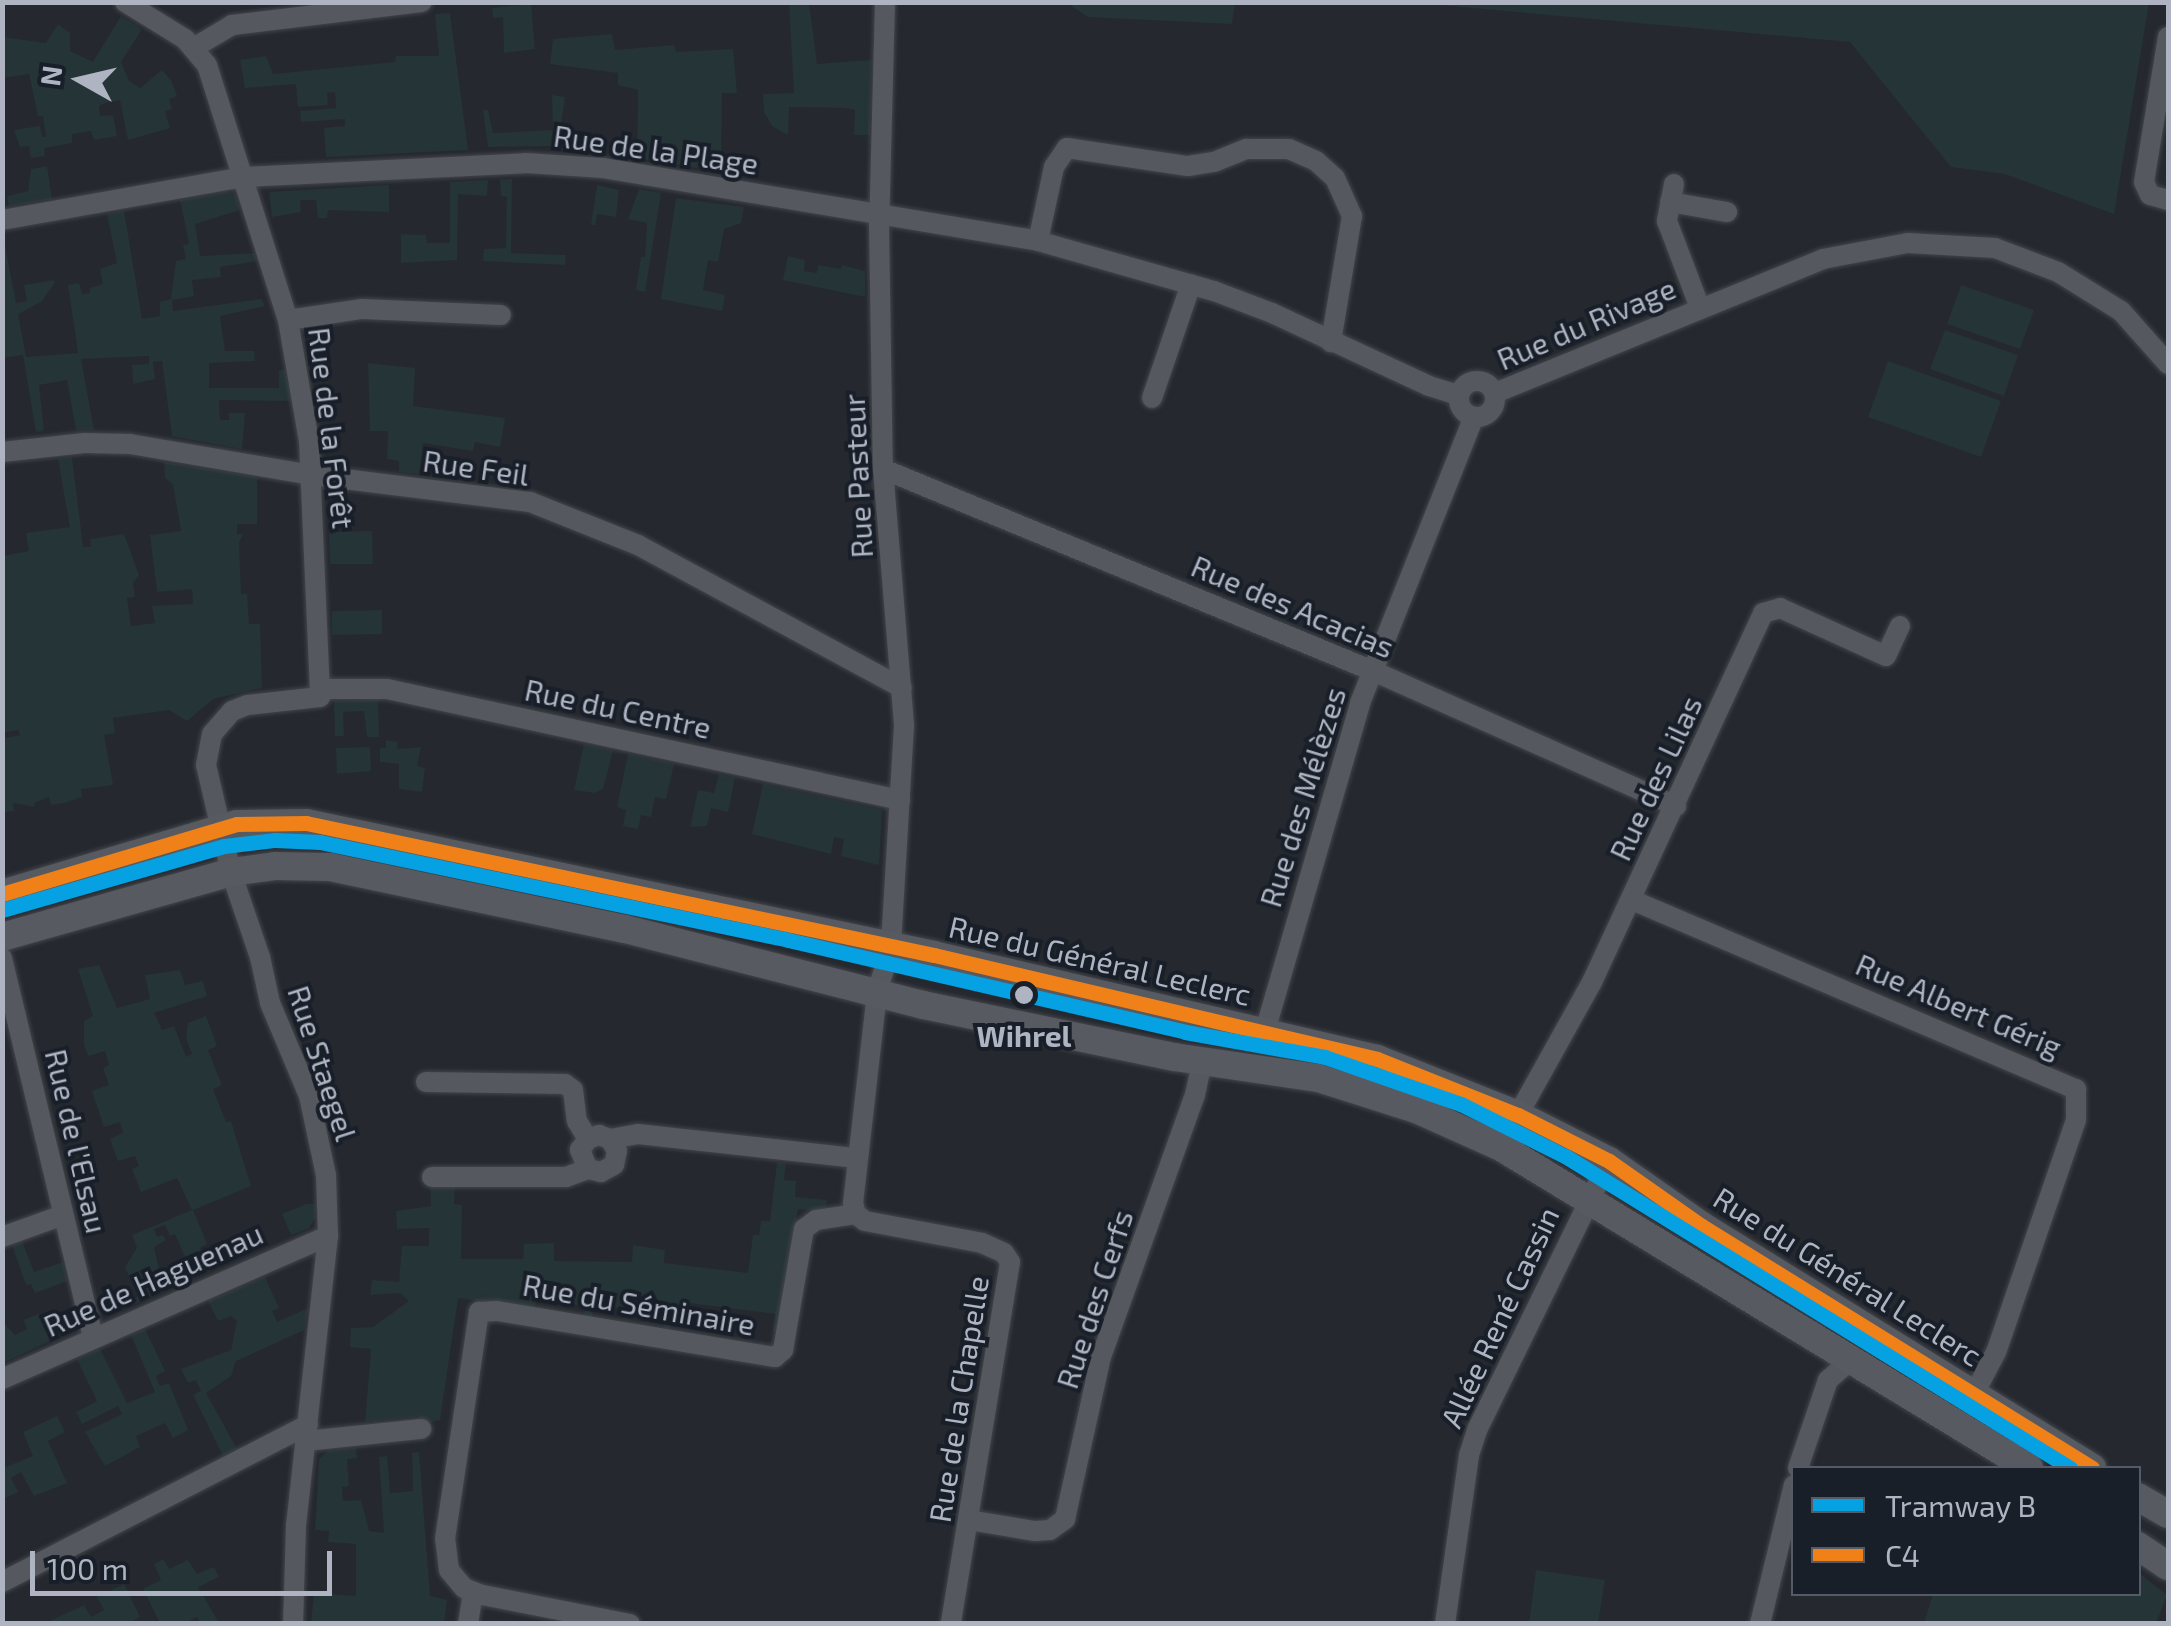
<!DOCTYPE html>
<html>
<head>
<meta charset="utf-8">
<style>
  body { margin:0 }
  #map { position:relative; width:2171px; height:1626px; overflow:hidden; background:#25292f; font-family:"Exo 2",sans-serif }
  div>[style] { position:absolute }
  .green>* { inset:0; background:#253436 }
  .roads { filter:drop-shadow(0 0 2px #42454a) drop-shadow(0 0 2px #42454a) }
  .minor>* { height:20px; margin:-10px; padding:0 10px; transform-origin:10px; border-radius:10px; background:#55585e }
  .minor>.ring { margin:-10px; padding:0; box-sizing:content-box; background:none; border:20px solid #55585e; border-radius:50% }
  .major>* { height:28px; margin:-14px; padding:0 14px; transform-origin:14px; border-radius:14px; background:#575a60 }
  .bus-1>* { height:15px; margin:-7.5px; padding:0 7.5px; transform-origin:7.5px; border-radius:7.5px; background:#f08118 }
  .tram-1>* { height:15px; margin:-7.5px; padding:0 7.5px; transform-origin:7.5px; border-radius:7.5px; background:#06a1e2 }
  .dots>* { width:28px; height:28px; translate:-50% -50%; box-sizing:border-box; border:5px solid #191f29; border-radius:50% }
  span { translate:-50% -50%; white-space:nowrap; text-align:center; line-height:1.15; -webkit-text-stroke:8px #191f29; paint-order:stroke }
  .street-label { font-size:30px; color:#aeb4c2 }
  .stop-label { font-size:30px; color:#aeb4c2; font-weight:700 }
  .frame { position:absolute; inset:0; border:5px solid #aeb4c2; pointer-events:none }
  .legend { position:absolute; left:1791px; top:1466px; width:350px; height:130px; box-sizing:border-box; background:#191f29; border:2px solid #555b66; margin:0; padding:12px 18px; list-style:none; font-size:30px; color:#aeb4c2 }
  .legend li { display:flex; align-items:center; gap:20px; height:50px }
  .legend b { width:50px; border:2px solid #555b66 }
  .north { position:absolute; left:30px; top:30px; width:100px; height:100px; -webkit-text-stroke:8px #191f29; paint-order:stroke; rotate:278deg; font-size:28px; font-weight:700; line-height:40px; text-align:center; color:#aeb4c2 }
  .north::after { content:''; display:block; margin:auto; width:35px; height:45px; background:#aeb4c2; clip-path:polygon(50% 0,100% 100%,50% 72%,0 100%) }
  .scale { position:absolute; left:30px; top:1551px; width:302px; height:45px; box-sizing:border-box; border:5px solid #aeb4c2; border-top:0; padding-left:12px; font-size:30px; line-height:35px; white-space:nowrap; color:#aeb4c2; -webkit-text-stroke:8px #191f29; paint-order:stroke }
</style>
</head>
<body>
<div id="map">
  <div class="green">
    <div style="clip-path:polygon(789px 3px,809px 3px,817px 64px,871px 60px,870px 135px,854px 135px,855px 110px,845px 108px,789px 107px,788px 135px,772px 126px,764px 112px,763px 94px,794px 93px)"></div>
    <div style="clip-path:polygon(1067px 3px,1235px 3px,1232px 24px,1088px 17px)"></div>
    <div style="clip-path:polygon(1417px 3px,2149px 3px,2114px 214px,2005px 174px,1951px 167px,1850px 42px)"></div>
    <div style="clip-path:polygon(531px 4px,535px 49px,504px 53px,503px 17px,493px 18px,492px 8px)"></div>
    <div style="clip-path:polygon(450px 13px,468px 150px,326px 157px,324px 128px,345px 126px,345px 119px,301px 122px,300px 111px,336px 108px,335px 92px,327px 93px,328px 105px,298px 107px,296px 84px,245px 88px,240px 60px,266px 56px,273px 74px,395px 62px,396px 56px,439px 56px,435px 14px)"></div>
    <div style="clip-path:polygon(121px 16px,142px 29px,121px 62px,129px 81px,140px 88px,162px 70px,171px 80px,177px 96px,169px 99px,172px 109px,165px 111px,170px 128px,128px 140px,120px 100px,105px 103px,99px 106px,100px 116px,113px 115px,117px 136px,94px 140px,91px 131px,72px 134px,72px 143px,44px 148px,45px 156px,31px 158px,29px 146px,20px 147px,14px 130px,40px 126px,42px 137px,46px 137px,43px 116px,38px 116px,29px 74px,3px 78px,3px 37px,46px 43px,58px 24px,70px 33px,70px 51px,93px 62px)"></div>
    <div style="clip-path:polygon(612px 34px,615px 50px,674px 45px,676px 52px,733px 49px,737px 93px,722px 93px,721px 172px,637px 158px,638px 90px,618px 85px,618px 73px,550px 64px,553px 39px)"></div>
    <div style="clip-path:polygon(552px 95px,565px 97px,558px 146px,488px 147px,483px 110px,488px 110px,493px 133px,553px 130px)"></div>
    <div style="clip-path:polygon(47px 166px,52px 199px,9px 206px,7px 196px,28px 191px,31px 169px)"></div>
    <div style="clip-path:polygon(500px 179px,512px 179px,511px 253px,566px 255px,565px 265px,483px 261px,484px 249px,506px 248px,507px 197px,501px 196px)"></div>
    <div style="clip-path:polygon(488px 180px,487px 196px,458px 194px,457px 260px,401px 263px,401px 234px,426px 235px,427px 243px,450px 243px,450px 182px)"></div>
    <div style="clip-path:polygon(389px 185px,389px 212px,328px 210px,327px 218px,318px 218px,316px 200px,300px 200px,301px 212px,272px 217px,269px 192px)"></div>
    <div style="clip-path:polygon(597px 185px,619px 190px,616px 217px,597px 214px,595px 225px,591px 225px)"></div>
    <div style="clip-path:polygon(639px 189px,661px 193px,645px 292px,636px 290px,641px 257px,645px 257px,647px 223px,628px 219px)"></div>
    <div style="clip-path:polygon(229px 192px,236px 195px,240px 210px,195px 224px,200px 256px,255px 253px,257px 261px,220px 267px,221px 277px,192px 280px,194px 296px,172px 300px,173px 311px,262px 299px,265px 306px,220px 316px,225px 351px,254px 351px,255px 361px,209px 363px,209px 388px,279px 388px,279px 370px,285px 370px,292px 401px,219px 400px,220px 420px,229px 420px,229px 413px,245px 413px,242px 449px,193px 440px,172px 436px,162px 361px,153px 362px,155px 379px,133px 384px,132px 365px,149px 364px,149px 356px,81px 359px,94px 430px,76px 430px,67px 380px,39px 385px,44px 431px,36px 432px,23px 355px,3px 358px,3px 234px,16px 303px,27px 301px,24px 285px,54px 280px,55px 283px,41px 302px,18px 314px,26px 357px,78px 353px,68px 285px,79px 283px,82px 294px,90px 293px,90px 288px,103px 284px,100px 269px,117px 263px,107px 214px,124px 211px,142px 319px,160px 316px,160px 302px,171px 299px,176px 261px,186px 259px,183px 245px,189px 244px,180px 200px)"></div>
    <div style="clip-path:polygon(676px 198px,744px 207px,741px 223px,724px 229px,718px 262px,708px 260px,703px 290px,725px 295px,722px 311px,661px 299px)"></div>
    <div style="clip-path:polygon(788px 256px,805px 260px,804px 271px,817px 273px,818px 265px,841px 269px,842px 265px,865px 271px,865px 297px,783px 280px)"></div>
    <div style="clip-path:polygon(1961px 285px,2034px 310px,2020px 349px,1947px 324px)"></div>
    <div style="clip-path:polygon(1945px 330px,2018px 355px,2004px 396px,1930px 369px)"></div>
    <div style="clip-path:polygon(1888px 361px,2001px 401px,1981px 457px,1868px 417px)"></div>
    <div style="clip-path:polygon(368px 363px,415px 368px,413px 406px,505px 418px,500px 447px,475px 442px,473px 451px,423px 443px,419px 474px,399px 472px,399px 461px,387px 459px,388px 431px,370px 431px)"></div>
    <div style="clip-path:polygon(72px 457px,83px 547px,91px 547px,90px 539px,124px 534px,139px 575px,133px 583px,135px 597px,127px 598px,131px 626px,155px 623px,152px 606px,193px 604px,192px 589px,157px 592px,150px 535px,181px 531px,173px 484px,165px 478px,164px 462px,257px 477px,257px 524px,237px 524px,237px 534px,243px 534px,239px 543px,241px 594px,247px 594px,249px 624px,260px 624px,262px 688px,213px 699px,187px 721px,169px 710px,113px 718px,115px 733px,104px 735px,113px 785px,81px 789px,82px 797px,64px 803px,51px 805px,49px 797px,34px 803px,35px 807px,13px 803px,14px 811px,5px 812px,2px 739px,20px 735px,18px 730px,5px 732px,3px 719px,3px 556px,29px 551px,26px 533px,70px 527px,58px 459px)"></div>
    <div style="clip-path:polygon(372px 531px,373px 564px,330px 564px,329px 532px)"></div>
    <div style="clip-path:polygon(382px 610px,382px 634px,332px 635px,332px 611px)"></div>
    <div style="clip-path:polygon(378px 700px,379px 737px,367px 737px,364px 711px,343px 712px,344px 736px,335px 736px,334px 701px)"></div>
    <div style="clip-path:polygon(386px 740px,398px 742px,397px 749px,421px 747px,417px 766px,425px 768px,422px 792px,399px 789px,399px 764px,380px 762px,380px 748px,386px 748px)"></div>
    <div style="clip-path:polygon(584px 744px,613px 751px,603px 789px,595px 793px,574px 790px)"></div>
    <div style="clip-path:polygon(370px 747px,371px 771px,337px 774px,336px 748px)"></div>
    <div style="clip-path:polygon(628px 754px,674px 764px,666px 799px,655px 797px,651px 817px,641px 815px,638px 829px,623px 826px,626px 810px,617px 807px)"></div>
    <div style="clip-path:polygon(719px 774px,735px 778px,728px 812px,711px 808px,707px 826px,690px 827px,698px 790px,714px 793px)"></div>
    <div style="clip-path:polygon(763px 784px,882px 810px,879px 865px,841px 856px,844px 839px,834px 837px,831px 854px,752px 834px)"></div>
    <div style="clip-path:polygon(99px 965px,117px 1008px,150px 999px,145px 975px,180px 970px,185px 985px,203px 981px,207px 996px,154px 1013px,162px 1030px,174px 1026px,186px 1057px,192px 1054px,186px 1038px,188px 1023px,206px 1016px,217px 1046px,208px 1050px,222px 1085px,213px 1089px,226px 1122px,231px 1121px,251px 1186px,193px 1210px,207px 1244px,200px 1248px,210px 1271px,173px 1288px,170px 1281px,191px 1270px,175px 1234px,170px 1236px,165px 1225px,154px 1229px,157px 1237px,163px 1235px,166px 1240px,154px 1247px,164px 1292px,116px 1312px,114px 1308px,138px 1297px,125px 1267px,137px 1248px,132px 1235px,192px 1210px,177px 1178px,141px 1192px,132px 1169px,139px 1166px,135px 1156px,118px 1161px,110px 1139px,123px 1133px,120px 1122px,104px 1127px,92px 1091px,109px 1085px,103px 1068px,109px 1065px,105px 1051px,88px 1056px,84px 1044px,84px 1021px,93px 1016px,78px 969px)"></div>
    <div style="clip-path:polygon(777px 1162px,786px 1163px,784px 1180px,796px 1181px,795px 1197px,827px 1200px,825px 1212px,798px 1209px,780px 1334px,773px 1332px,775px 1314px,689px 1303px,688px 1308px,673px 1306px,669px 1337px,663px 1336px,665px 1316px,594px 1304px,591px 1320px,584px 1318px,585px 1307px,537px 1295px,534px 1310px,458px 1298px,440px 1420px,421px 1424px,419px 1416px,365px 1422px,371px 1349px,350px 1347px,351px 1328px,373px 1327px,409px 1301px,400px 1293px,370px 1295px,372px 1280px,399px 1282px,402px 1246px,429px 1246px,429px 1228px,397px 1229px,396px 1211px,431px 1206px,430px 1187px,455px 1187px,454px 1204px,462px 1205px,461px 1259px,523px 1259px,524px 1244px,554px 1243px,554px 1261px,632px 1262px,633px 1245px,665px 1250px,664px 1263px,748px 1273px,753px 1235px,759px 1235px,761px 1221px,770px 1221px)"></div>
    <div style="clip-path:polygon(306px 1204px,317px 1204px,315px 1218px,309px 1228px,291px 1235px,282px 1214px)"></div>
    <div style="clip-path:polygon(22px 1241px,34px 1272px,63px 1262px,67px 1281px,35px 1293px,31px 1284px,26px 1285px,12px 1245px)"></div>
    <div style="clip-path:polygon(265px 1277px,279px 1308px,272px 1311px,277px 1322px,308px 1308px,304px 1330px,236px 1361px,231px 1376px,206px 1393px,237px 1449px,223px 1456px,193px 1395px,201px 1391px,196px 1380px,188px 1383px,181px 1369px,231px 1350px,237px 1321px,231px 1316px,218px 1321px,208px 1301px)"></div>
    <div style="clip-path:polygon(39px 1314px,52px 1340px,3px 1363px,3px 1322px,15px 1335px,27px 1329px,23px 1320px)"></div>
    <div style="clip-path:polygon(145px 1329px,165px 1371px,156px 1376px,160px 1386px,169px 1383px,188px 1430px,173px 1438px,165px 1423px,136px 1436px,140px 1447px,105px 1466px,85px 1432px,122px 1414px,118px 1406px,82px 1424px,76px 1412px,97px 1401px,77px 1359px,100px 1349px,127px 1403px,155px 1392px,131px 1335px)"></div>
    <div style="clip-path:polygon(57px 1416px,65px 1432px,48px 1441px,67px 1483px,34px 1496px,21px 1472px,11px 1478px,18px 1492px,3px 1499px,3px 1468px,33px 1456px,23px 1432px)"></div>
    <div style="clip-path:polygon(356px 1448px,357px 1458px,347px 1459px,349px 1486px,342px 1487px,343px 1501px,361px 1500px,369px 1531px,384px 1533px,379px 1457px,387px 1456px,390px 1493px,413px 1491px,412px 1453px,419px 1452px,430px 1596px,447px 1600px,444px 1623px,311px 1623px,314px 1593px,356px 1596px,356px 1544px,328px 1542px,329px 1531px,315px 1530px,319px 1459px,328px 1451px)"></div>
    <div style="clip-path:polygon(163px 1559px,169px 1569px,188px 1560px,197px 1574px,214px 1567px,219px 1577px,198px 1587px,219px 1623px,201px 1623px,197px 1617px,185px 1623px,160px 1623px,143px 1589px,161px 1580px,154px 1564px)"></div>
    <div style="clip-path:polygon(1536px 1570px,1605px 1580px,1598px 1623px,1529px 1623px)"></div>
    <div style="clip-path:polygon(2139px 1573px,2167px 1595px,2156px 1623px,1924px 1623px,1933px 1594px,2138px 1594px)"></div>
    <div style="clip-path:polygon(124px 1584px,140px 1617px,129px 1623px,46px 1623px,84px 1605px,91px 1617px,104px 1610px,97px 1597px)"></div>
  </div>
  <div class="roads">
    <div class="minor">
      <div style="left:125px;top:2px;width:70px;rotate:31.7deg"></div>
      <div style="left:185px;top:39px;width:34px;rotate:50deg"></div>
      <div style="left:207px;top:65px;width:268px;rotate:72.4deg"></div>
      <div style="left:288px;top:320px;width:123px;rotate:80.2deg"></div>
      <div style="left:309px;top:441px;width:256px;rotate:87.5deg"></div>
      <div style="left:320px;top:697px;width:73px;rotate:173.7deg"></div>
      <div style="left:247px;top:705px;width:16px;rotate:158deg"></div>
      <div style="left:232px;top:711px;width:30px;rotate:131deg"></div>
      <div style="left:212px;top:734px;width:32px;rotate:101deg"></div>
      <div style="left:206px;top:765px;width:110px;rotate:76.8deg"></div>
      <div style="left:231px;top:872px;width:90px;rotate:71.2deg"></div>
      <div style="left:260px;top:957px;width:47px;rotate:77.7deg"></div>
      <div style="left:270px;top:1003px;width:101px;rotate:67.2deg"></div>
      <div style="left:309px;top:1096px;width:81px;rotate:77.9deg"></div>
      <div style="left:326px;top:1175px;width:61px;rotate:88.1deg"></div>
      <div style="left:328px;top:1236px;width:291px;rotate:96.3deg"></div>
      <div style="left:296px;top:1525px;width:99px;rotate:91.7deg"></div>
      <div style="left:885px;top:2px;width:222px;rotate:91.5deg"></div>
      <div style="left:879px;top:224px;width:245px;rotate:89.1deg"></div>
      <div style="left:883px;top:469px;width:258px;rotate:85.3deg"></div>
      <div style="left:904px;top:726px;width:220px;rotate:93.4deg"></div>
      <div style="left:891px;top:946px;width:49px;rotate:106.6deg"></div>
      <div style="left:877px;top:993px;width:211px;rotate:96.5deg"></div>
      <div style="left:853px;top:1203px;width:11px;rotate:75deg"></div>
      <div style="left:856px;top:1214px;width:11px;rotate:38deg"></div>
      <div style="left:865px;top:1221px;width:119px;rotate:10.6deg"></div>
      <div style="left:982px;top:1243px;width:24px;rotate:24deg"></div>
      <div style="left:1004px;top:1253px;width:11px;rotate:56deg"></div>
      <div style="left:1010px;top:1262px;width:367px;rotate:99.3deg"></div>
      <div style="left:2168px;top:37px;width:147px;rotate:99.4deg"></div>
      <div style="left:2144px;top:182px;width:14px;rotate:65deg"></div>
      <div style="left:2150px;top:195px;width:19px;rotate:16deg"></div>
      <div style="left:195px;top:47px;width:43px;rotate:-30.7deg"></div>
      <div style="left:232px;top:25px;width:191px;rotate:-6.9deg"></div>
      <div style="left:1674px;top:184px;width:38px;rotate:101deg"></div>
      <div style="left:1667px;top:221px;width:93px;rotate:69.2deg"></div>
      <div style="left:1670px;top:202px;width:58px;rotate:10deg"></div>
      <div style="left:2px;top:220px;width:246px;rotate:-10.1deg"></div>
      <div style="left:244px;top:177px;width:282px;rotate:-2.8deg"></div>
      <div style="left:526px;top:163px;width:77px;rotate:3.7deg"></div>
      <div style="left:603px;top:168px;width:441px;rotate:9.5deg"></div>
      <div style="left:1038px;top:241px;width:183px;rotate:15.9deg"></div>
      <div style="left:1214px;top:291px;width:62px;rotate:20.8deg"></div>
      <div style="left:1272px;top:313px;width:173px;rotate:24.9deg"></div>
      <div style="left:1429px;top:386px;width:31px;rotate:17deg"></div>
      <div style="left:1038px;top:241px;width:76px;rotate:-77.8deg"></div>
      <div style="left:1054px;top:167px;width:23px;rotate:-56deg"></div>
      <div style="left:1067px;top:148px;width:122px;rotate:8.5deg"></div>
      <div style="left:1188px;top:166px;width:26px;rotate:-9deg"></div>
      <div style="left:1214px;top:162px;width:35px;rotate:-22deg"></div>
      <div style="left:1247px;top:149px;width:42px"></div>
      <div style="left:1289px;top:149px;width:30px;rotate:24deg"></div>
      <div style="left:1316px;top:161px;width:25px;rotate:42deg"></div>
      <div style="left:1335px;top:178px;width:42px;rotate:65.9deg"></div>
      <div style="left:1352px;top:216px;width:128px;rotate:99.5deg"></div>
      <div style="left:288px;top:320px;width:75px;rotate:-8.5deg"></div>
      <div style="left:362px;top:309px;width:139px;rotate:2.5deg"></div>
      <div class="ring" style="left:1459px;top:381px;width:16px;height:16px"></div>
      <div style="left:1495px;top:393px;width:354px;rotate:-22.2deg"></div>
      <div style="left:1823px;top:259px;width:86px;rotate:-10.7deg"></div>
      <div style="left:1908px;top:243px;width:87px;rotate:3.3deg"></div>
      <div style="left:1995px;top:248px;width:67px;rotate:20.9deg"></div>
      <div style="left:2058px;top:272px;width:74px;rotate:31.8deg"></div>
      <div style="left:2121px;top:311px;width:71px;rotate:48.4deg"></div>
      <div style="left:1152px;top:398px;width:120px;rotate:-71.1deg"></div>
      <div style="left:2px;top:452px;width:83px;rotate:-6.2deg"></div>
      <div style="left:85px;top:443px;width:45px;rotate:1.3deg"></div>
      <div style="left:130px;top:444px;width:185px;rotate:9.7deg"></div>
      <div style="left:312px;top:475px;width:220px;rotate:7.1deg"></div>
      <div style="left:530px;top:502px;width:116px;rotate:21.7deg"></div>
      <div style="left:638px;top:545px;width:300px;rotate:28.4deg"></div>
      <div style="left:883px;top:469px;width:530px;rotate:22.4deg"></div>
      <div style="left:1373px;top:671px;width:332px;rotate:24deg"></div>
      <div style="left:322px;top:689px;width:65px"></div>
      <div style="left:387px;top:689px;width:525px;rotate:12.21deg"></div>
      <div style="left:1632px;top:900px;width:483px;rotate:23.1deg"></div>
      <div style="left:2076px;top:1089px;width:31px;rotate:90deg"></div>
      <div style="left:2076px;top:1120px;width:245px;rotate:109deg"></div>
      <div style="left:1996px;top:1352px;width:45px;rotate:117.7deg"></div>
      <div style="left:2px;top:958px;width:391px;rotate:76.5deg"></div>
      <div style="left:1265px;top:1031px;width:341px;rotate:-73.8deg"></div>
      <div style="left:1360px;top:703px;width:308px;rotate:-68.3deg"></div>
      <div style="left:426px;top:1082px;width:139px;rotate:0.8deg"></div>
      <div style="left:565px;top:1084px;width:10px;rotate:37deg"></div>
      <div style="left:573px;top:1090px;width:31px;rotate:83deg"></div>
      <div style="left:577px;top:1121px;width:21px;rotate:59deg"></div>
      <div style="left:1518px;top:1115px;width:152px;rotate:-60.9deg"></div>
      <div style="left:1592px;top:982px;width:407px;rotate:-65.1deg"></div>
      <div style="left:1763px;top:613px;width:18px;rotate:-16deg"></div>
      <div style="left:1780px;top:608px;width:116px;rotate:24.4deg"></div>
      <div style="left:1886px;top:656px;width:33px;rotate:-65deg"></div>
      <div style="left:610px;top:1139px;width:14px;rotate:60deg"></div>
      <div style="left:617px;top:1151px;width:14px;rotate:102deg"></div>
      <div style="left:614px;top:1165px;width:15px;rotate:152deg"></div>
      <div style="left:601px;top:1172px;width:13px;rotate:-167deg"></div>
      <div style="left:588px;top:1169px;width:21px;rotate:-113deg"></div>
      <div style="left:580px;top:1150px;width:14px;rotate:-54deg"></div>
      <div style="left:588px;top:1139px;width:12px;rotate:-20deg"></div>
      <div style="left:599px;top:1135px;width:12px;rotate:20deg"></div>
      <div style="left:610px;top:1139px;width:28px;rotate:-10deg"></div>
      <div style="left:638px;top:1134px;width:220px;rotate:6.3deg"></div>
      <div style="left:432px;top:1177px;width:134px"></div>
      <div style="left:566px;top:1177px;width:23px;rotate:-20deg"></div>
      <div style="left:2px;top:1237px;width:65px;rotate:-19.8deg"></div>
      <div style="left:2px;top:1379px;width:356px;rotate:-23.7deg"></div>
      <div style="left:306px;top:1441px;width:116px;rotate:-6deg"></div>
      <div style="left:1798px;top:1468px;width:93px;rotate:-71.2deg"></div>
      <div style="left:1828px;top:1380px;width:33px;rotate:-41deg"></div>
      <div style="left:969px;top:1520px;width:67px;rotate:9.5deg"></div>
      <div style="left:1035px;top:1531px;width:15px;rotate:-4deg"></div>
      <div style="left:1050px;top:1530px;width:19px;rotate:-36deg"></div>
      <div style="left:1065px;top:1519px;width:166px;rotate:-77.5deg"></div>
      <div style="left:1101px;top:1357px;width:278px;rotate:-70.3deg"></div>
      <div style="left:1195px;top:1095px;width:35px;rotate:-78deg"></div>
      <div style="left:2px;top:1582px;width:344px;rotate:-27.2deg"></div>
      <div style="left:468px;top:1624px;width:31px;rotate:-81deg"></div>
      <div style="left:630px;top:1624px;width:151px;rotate:-168.9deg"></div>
      <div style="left:482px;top:1595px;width:19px;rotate:-159deg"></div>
      <div style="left:464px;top:1588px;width:23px;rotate:-130deg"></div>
      <div style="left:449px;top:1570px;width:31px;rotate:-97deg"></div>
      <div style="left:445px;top:1539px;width:230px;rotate:-81.5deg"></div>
      <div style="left:479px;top:1312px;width:18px;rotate:-3deg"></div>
      <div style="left:497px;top:1311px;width:282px;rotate:9.4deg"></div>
      <div style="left:775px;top:1357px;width:11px;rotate:-41deg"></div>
      <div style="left:783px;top:1350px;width:123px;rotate:-80.2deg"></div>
      <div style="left:804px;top:1229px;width:15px;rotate:-37deg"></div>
      <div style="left:816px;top:1220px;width:40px;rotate:-8.5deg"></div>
      <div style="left:1445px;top:1624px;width:171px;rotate:-81.9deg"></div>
      <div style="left:1469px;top:1455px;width:28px;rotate:-72deg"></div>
      <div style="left:1478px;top:1428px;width:297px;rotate:-63.9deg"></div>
      <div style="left:1760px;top:1624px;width:143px;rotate:-76.3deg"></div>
    </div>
    <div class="major">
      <div style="left:2px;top:894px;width:245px;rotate:-16.6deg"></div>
      <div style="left:237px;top:824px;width:69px;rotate:-0.8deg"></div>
      <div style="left:306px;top:823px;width:642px;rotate:11.87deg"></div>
      <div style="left:934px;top:955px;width:455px;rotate:13.2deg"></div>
      <div style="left:1377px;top:1059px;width:152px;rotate:21.7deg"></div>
      <div style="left:1518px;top:1115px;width:102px;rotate:26.8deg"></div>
      <div style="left:1609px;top:1161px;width:113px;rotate:35deg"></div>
      <div style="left:1702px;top:1226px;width:459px;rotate:31.8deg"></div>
      <div style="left:2px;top:937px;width:238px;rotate:-15.8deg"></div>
      <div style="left:231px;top:872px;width:44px;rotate:-7.8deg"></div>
      <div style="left:275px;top:866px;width:55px;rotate:1deg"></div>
      <div style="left:330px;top:867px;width:301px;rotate:11.9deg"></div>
      <div style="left:625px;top:929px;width:308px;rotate:14.3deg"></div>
      <div style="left:923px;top:1005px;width:256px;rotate:11.7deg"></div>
      <div style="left:1174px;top:1057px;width:146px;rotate:8.3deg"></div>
      <div style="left:1318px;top:1078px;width:103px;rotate:17.6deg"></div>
      <div style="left:1416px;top:1109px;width:93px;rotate:24.1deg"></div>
      <div style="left:1501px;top:1147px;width:618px;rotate:31.3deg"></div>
      <div style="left:2138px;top:1497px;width:34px;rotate:30deg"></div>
      <div style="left:2138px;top:1546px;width:36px;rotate:34deg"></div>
    </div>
  </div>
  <div class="bus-1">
    <div style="left:2px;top:894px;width:245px;rotate:-16.6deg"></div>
    <div style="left:237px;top:824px;width:69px;rotate:-0.8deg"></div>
    <div style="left:306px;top:823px;width:642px;rotate:11.87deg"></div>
    <div style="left:934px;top:955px;width:455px;rotate:13.2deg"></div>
    <div style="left:1377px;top:1059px;width:152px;rotate:21.7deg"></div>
    <div style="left:1518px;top:1115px;width:102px;rotate:26.8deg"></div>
    <div style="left:1609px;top:1161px;width:113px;rotate:35deg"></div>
    <div style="left:1702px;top:1226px;width:459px;rotate:31.8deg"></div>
  </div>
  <div class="tram-1">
    <div style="left:2px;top:910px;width:231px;rotate:-16.1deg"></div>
    <div style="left:224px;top:846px;width:50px;rotate:-6.8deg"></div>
    <div style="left:274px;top:840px;width:46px;rotate:2.5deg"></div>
    <div style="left:320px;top:842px;width:478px;rotate:11.8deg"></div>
    <div style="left:788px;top:940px;width:408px;rotate:13deg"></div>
    <div style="left:1185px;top:1032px;width:142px;rotate:10.1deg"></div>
    <div style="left:1325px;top:1057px;width:144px;rotate:19.1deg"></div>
    <div style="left:1461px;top:1104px;width:116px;rotate:26.6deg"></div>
    <div style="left:1565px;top:1156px;width:594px;rotate:31.71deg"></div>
  </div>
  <div class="dots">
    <div style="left:1024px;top:995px;background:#aeb4c2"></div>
  </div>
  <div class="street-label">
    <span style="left:656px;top:149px;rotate:8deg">Rue de la Plage</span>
    <span style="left:1586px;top:323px;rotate:-23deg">Rue du Rivage</span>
    <span style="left:332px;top:428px;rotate:83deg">Rue de la Forêt</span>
    <span style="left:476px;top:467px;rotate:8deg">Rue Feil</span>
    <span style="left:857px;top:476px;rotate:-93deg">Rue Pasteur</span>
    <span style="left:1293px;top:606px;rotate:23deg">Rue des Acacias</span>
    <span style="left:618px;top:708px;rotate:12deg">Rue du Centre</span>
    <span style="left:1655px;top:778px;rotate:-65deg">Rue des Lilas</span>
    <span style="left:1302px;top:797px;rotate:-73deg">Rue des Mélèzes</span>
    <span style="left:1100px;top:960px;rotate:13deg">Rue du Général Leclerc</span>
    <span style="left:1959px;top:1005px;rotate:23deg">Rue Albert Gérig</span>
    <span style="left:323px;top:1063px;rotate:72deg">Rue Staegel</span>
    <span style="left:77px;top:1141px;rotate:77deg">Rue de l'Elsau</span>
    <span style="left:1848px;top:1276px;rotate:32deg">Rue du Général Leclerc</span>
    <span style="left:153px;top:1279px;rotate:-24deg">Rue de Haguenau</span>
    <span style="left:1094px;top:1299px;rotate:-72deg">Rue des Cerfs</span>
    <span style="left:639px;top:1304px;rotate:10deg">Rue du Séminaire</span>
    <span style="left:1499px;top:1317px;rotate:-65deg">Allée René Cassin</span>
    <span style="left:958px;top:1399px;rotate:-81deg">Rue de la Chapelle</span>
  </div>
  <div class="stop-label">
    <span style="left:1024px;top:1035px">Wihrel</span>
  </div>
  <div class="frame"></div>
  <ul class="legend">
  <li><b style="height:12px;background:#06a1e2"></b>Tramway B</li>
  <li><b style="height:12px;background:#f08118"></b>C4</li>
  </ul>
  <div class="north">N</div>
  <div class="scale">100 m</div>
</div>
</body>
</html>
